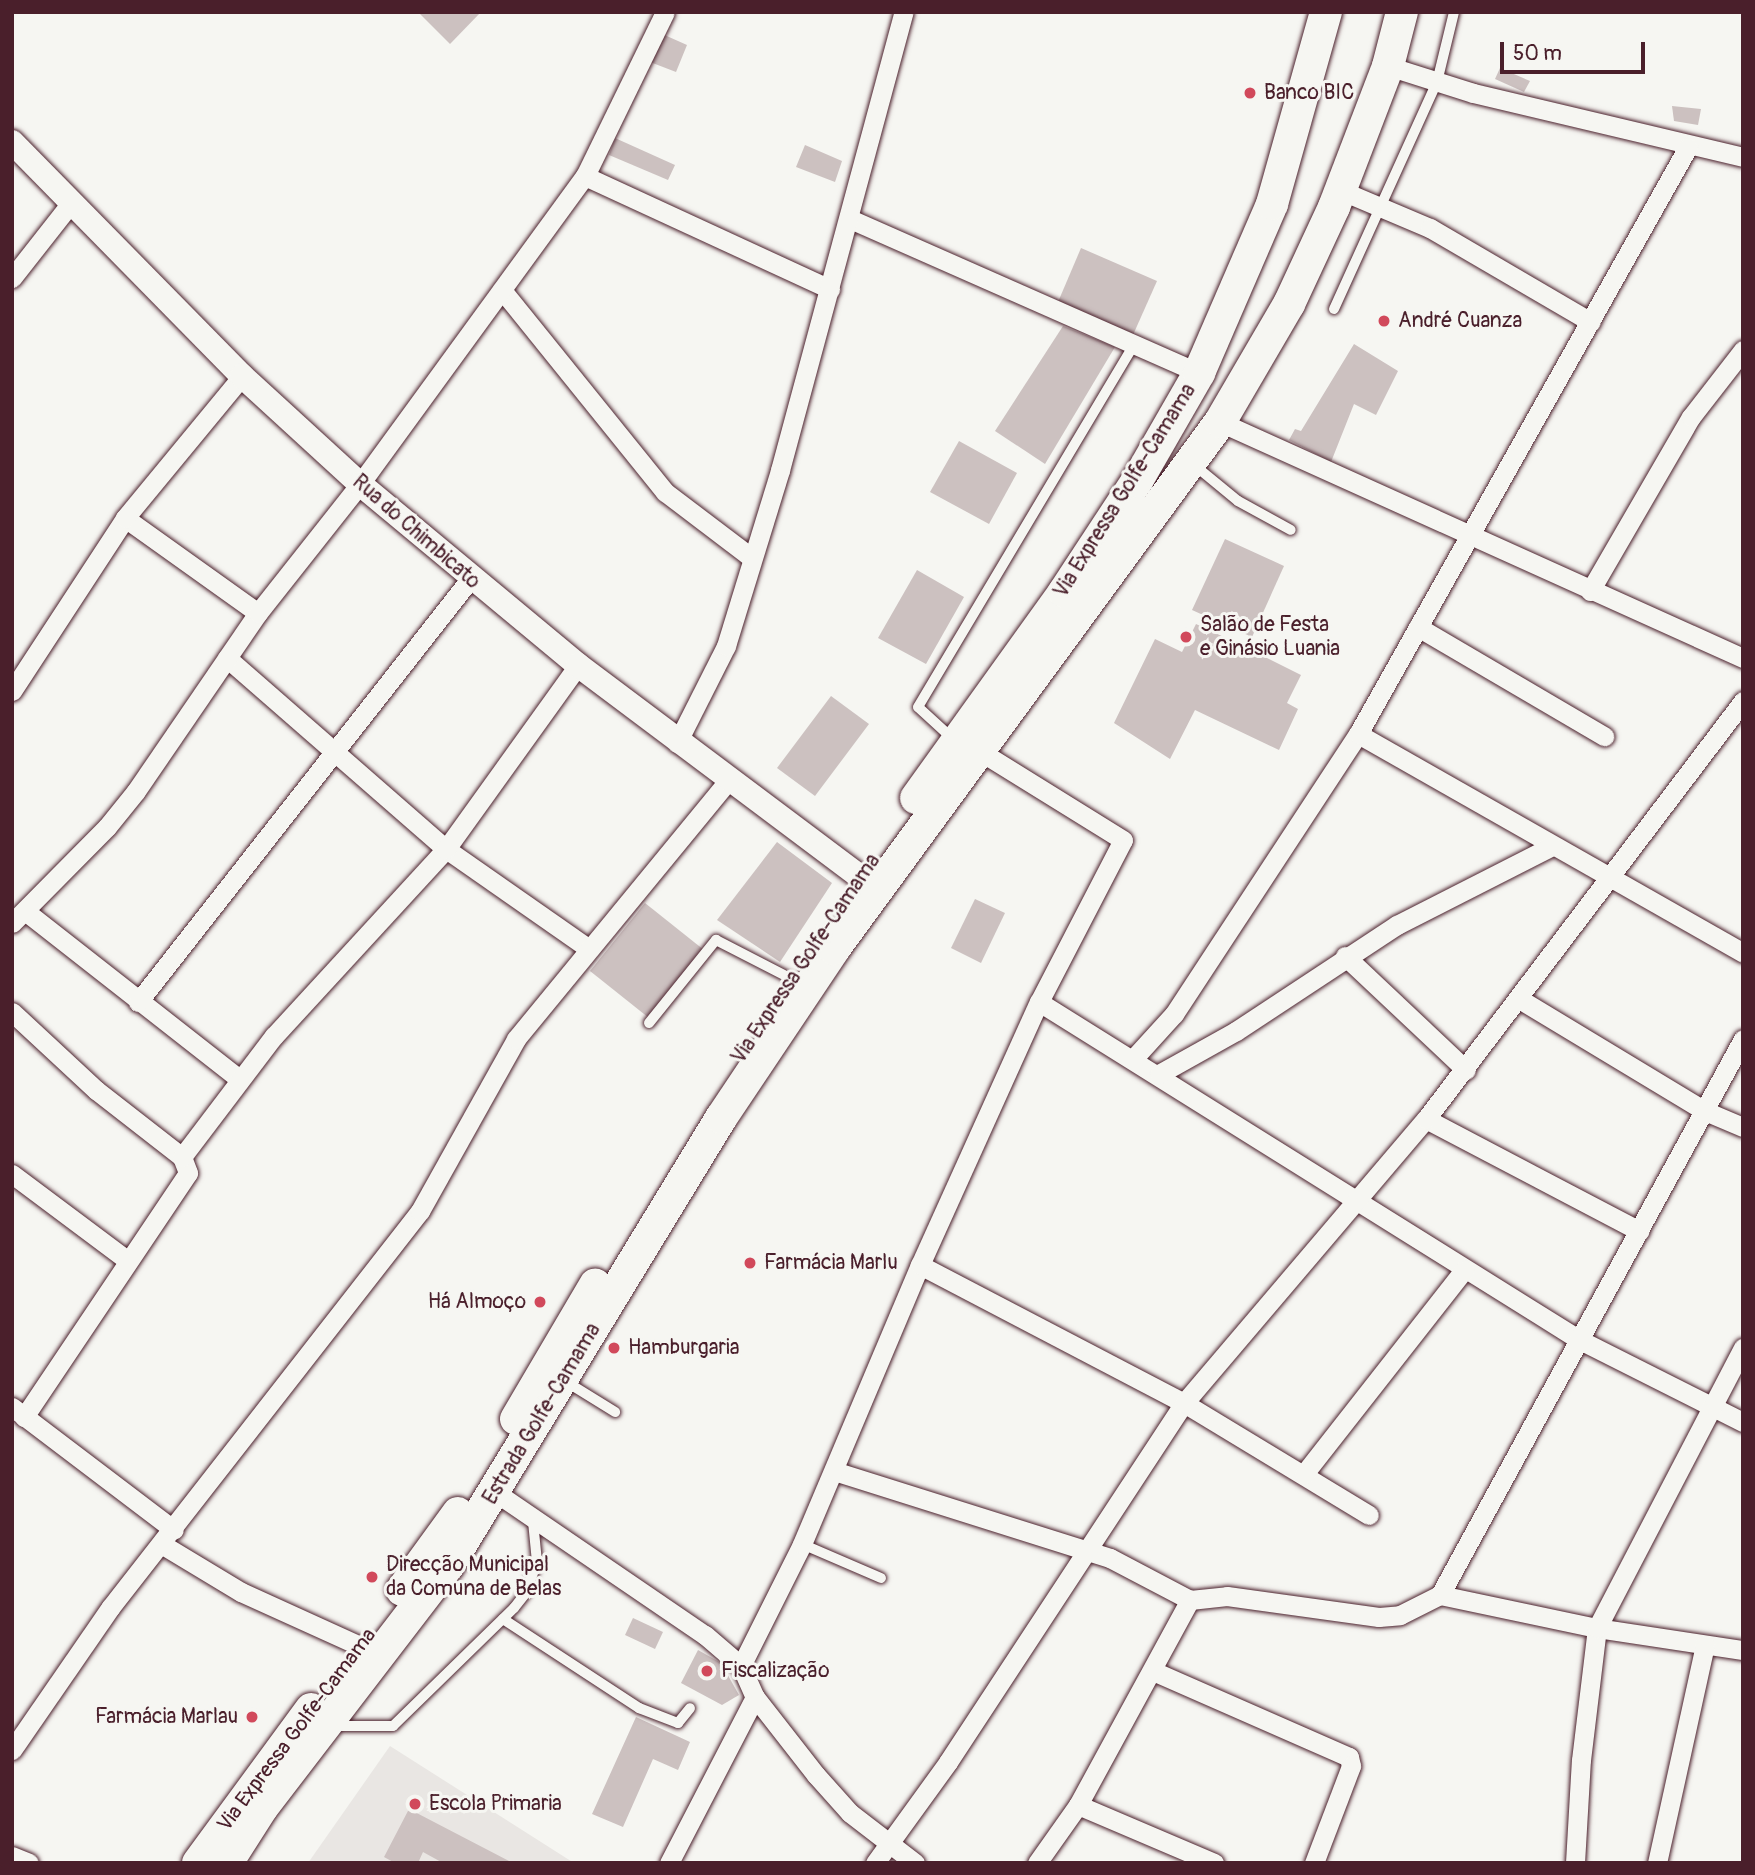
<!DOCTYPE html>
<html>
<head>
<meta charset="utf-8">
<style>
  body { margin:0 }
  #map { position:relative; width:1755px; height:1875px; overflow:hidden; background:#f6f6f2; font-family:Pangolin,sans-serif }
  div>[style] { position:absolute }
  .built>* { inset:0; background:#e9e6e3 }
  .building>* { inset:0; background:#ccc1c0 }
  .roads { filter:drop-shadow(0 0 2px #4a1f2b) drop-shadow(0 0 2px #4a1f2b) }
  .service>* { height:10px; margin:-5px; padding:0 5px; transform-origin:5px; border-radius:5px; background:#f6f6f2 }
  .minor>* { height:19px; margin:-9.5px; padding:0 9.5px; transform-origin:9.5px; border-radius:9.5px; background:#f6f6f2 }
  .tertiary>* { height:24px; margin:-12px; padding:0 12px; transform-origin:12px; border-radius:12px; background:#f6f6f2 }
  .trunk>* { height:32px; margin:-16px; padding:0 16px; transform-origin:16px; border-radius:16px; background:#f6f6f2 }
  .dots>* { width:19px; height:19px; translate:-50% -50%; box-sizing:border-box; border:4px solid #f6f6f2; border-radius:50% }
  span { translate:-50% -50%; white-space:nowrap; text-align:center; line-height:1.15; -webkit-text-stroke:6px #f6f6f2; paint-order:stroke }
  .poi-label { font-size:21px; color:#4a1f2b }
  .left { translate:0 -50%; text-align:left }
  .right { translate:-100% -50%; text-align:right }
  .street-label { font-size:21px; color:#4a1f2b }
  .frame { position:absolute; inset:0; border:14px solid #4a1f2b; pointer-events:none }
  .scale { position:absolute; left:1500px; top:42px; width:145px; height:32px; box-sizing:border-box; border:4px solid #4a1f2b; border-top:0; padding-left:9px; font-size:21px; line-height:24px; white-space:nowrap; color:#4a1f2b; -webkit-text-stroke:5px #f6f6f2; paint-order:stroke }
</style>
</head>
<body>
<div id="map">
  <div class="built">
    <div style="clip-path:polygon(390px 1746px,574px 1863px,308px 1863px)"></div>
  </div>
  <div class="building">
    <div style="clip-path:polygon(418px 12px,481px 12px,450px 44px)"></div>
    <div style="clip-path:polygon(660px 33px,687px 45px,676px 72px,650px 62px)"></div>
    <div style="clip-path:polygon(1500px 68px,1530px 81px,1524px 92px,1495px 79px)"></div>
    <div style="clip-path:polygon(1672px 106px,1701px 109px,1698px 125px,1674px 121px)"></div>
    <div style="clip-path:polygon(615px 138px,675px 165px,668px 180px,609px 155px)"></div>
    <div style="clip-path:polygon(805px 145px,842px 161px,835px 182px,796px 167px)"></div>
    <div style="clip-path:polygon(1081px 248px,1157px 281px,1133px 335px,1058px 302px)"></div>
    <div style="clip-path:polygon(1063px 326px,1115px 347px,1045px 464px,995px 431px)"></div>
    <div style="clip-path:polygon(1354px 344px,1398px 371px,1376px 415px,1354px 404px,1331px 462px,1289px 440px,1295px 429px,1301px 431px)"></div>
    <div style="clip-path:polygon(959px 441px,1017px 473px,989px 524px,930px 492px)"></div>
    <div style="clip-path:polygon(1225px 539px,1284px 566px,1252px 637px,1192px 610px)"></div>
    <div style="clip-path:polygon(917px 570px,964px 597px,926px 664px,878px 638px)"></div>
    <div style="clip-path:polygon(1196px 624px,1226px 638px,1220px 651px,1232px 657px,1239px 644px,1301px 675px,1287px 703px,1298px 709px,1279px 750px,1195px 710px,1170px 759px,1114px 723px,1155px 639px,1182px 652px)"></div>
    <div style="clip-path:polygon(831px 696px,869px 724px,815px 796px,777px 768px)"></div>
    <div style="clip-path:polygon(777px 842px,832px 883px,780px 962px,717px 920px)"></div>
    <div style="clip-path:polygon(975px 899px,1005px 913px,981px 963px,951px 948px)"></div>
    <div style="clip-path:polygon(645px 903px,704px 950px,649px 1018px,590px 971px)"></div>
    <div style="clip-path:polygon(633px 1618px,663px 1632px,655px 1649px,625px 1635px)"></div>
    <div style="clip-path:polygon(698px 1650px,721px 1663px,739px 1695px,722px 1705px,681px 1683px)"></div>
    <div style="clip-path:polygon(636px 1717px,690px 1742px,678px 1770px,653px 1759px,623px 1827px,592px 1814px)"></div>
    <div style="clip-path:polygon(409px 1809px,513px 1863px,443px 1863px,423px 1852px,418px 1863px,395px 1863px,384px 1857px)"></div>
  </div>
  <div class="roads">
    <div class="service">
      <div style="left:1334px;top:309px;width:249px;rotate:-65.6deg"></div>
      <div style="left:1437px;top:82px;width:72px;rotate:-76.3deg"></div>
      <div style="left:1193px;top:464px;width:58px;rotate:39.4deg"></div>
      <div style="left:1238px;top:501px;width:60px;rotate:28.7deg"></div>
      <div style="left:953px;top:739px;width:47px;rotate:-137.6deg"></div>
      <div style="left:918px;top:707px;width:422px;rotate:-59.2deg"></div>
      <div style="left:649px;top:1023px;width:107px;rotate:-51.1deg"></div>
      <div style="left:716px;top:940px;width:85px;rotate:27.2deg"></div>
      <div style="left:565px;top:1381px;width:59px;rotate:31.8deg"></div>
      <div style="left:802px;top:1544px;width:86px;rotate:23.3deg"></div>
      <div style="left:503px;top:1619px;width:163px;rotate:33.2deg"></div>
      <div style="left:639px;top:1708px;width:42px;rotate:21deg"></div>
      <div style="left:678px;top:1723px;width:19px;rotate:-51deg"></div>
      <div style="left:332px;top:1726px;width:61px"></div>
      <div style="left:393px;top:1726px;width:169px;rotate:-44.3deg"></div>
      <div style="left:514px;top:1608px;width:18px;rotate:-52deg"></div>
      <div style="left:525px;top:1594px;width:34px;rotate:-69deg"></div>
      <div style="left:537px;top:1562px;width:41px;rotate:-95.6deg"></div>
    </div>
    <div class="minor">
      <div style="left:1388px;top:66px;width:89px;rotate:17.6deg"></div>
      <div style="left:1473px;top:93px;width:277px;rotate:13.3deg"></div>
      <div style="left:585px;top:176px;width:270px;rotate:24.8deg"></div>
      <div style="left:1340px;top:190px;width:98px;rotate:22.9deg"></div>
      <div style="left:1430px;top:228px;width:186px;rotate:30.3deg"></div>
      <div style="left:850px;top:219px;width:381px;rotate:23.8deg"></div>
      <div style="left:12px;top:278px;width:94px;rotate:-51.9deg"></div>
      <div style="left:502px;top:290px;width:260px;rotate:51.1deg"></div>
      <div style="left:665px;top:492px;width:109px;rotate:37.2deg"></div>
      <div style="left:1220px;top:422px;width:574px;rotate:24.29deg"></div>
      <div style="left:125px;top:518px;width:163px;rotate:35.5deg"></div>
      <div style="left:1590px;top:591px;width:201px;rotate:-59.9deg"></div>
      <div style="left:1691px;top:417px;width:85px;rotate:-52.2deg"></div>
      <div style="left:1418px;top:627px;width:216px;rotate:30.4deg"></div>
      <div style="left:227px;top:658px;width:291px;rotate:41.1deg"></div>
      <div style="left:446px;top:849px;width:173px;rotate:34.9deg"></div>
      <div style="left:12px;top:691px;width:207px;rotate:-56.8deg"></div>
      <div style="left:125px;top:518px;width:184px;rotate:-50.5deg"></div>
      <div style="left:1358px;top:734px;width:443px;rotate:29.6deg"></div>
      <div style="left:677px;top:743px;width:109px;rotate:-63.2deg"></div>
      <div style="left:726px;top:646px;width:184px;rotate:-72.9deg"></div>
      <div style="left:780px;top:470px;width:474px;rotate:-74.9deg"></div>
      <div style="left:25px;top:911px;width:272px;rotate:38.1deg"></div>
      <div style="left:12px;top:923px;width:135px;rotate:-45.3deg"></div>
      <div style="left:107px;top:827px;width:46px;rotate:-51.1deg"></div>
      <div style="left:136px;top:791px;width:216px;rotate:-55.6deg"></div>
      <div style="left:258px;top:613px;width:164px;rotate:-51.7deg"></div>
      <div style="left:360px;top:484px;width:381px;rotate:-53.9deg"></div>
      <div style="left:585px;top:176px;width:182px;rotate:-64deg"></div>
      <div style="left:1345px;top:956px;width:166px;rotate:43.3deg"></div>
      <div style="left:1521px;top:1000px;width:215px;rotate:31.1deg"></div>
      <div style="left:1705px;top:1111px;width:41px;rotate:22.8deg"></div>
      <div style="left:138px;top:1002px;width:538px;rotate:-51.87deg"></div>
      <div style="left:1039px;top:1002px;width:636px;rotate:32.01deg"></div>
      <div style="left:1578px;top:1339px;width:185px;rotate:26.7deg"></div>
      <div style="left:12px;top:1012px;width:115px;rotate:42.9deg"></div>
      <div style="left:96px;top:1090px;width:109px;rotate:37.9deg"></div>
      <div style="left:182px;top:1157px;width:17px;rotate:69deg"></div>
      <div style="left:188px;top:1173px;width:294px;rotate:123.9deg"></div>
      <div style="left:1133px;top:1059px;width:61px;rotate:-47.7deg"></div>
      <div style="left:1174px;top:1014px;width:335px;rotate:-56.7deg"></div>
      <div style="left:1358px;top:734px;width:673px;rotate:-60.66deg"></div>
      <div style="left:1159px;top:1074px;width:88px;rotate:-29.2deg"></div>
      <div style="left:1236px;top:1031px;width:193px;rotate:-33.4deg"></div>
      <div style="left:1397px;top:925px;width:174px;rotate:-27deg"></div>
      <div style="left:1426px;top:1119px;width:241px;rotate:27.7deg"></div>
      <div style="left:182px;top:1157px;width:152px;rotate:-52.8deg"></div>
      <div style="left:274px;top:1036px;width:254px;rotate:-47.4deg"></div>
      <div style="left:446px;top:849px;width:226px;rotate:-54.3deg"></div>
      <div style="left:12px;top:1174px;width:144px;rotate:36.8deg"></div>
      <div style="left:920px;top:1265px;width:298px;rotate:27.6deg"></div>
      <div style="left:1184px;top:1403px;width:216px;rotate:31.2deg"></div>
      <div style="left:12px;top:1407px;width:203px;rotate:37.2deg"></div>
      <div style="left:834px;top:1471px;width:289px;rotate:17.5deg"></div>
      <div style="left:1110px;top:1558px;width:90px;rotate:27.7deg"></div>
      <div style="left:1190px;top:1600px;width:37px;rotate:-6deg"></div>
      <div style="left:1227px;top:1596px;width:153px;rotate:7.9deg"></div>
      <div style="left:1379px;top:1617px;width:21px;rotate:-5deg"></div>
      <div style="left:1400px;top:1615px;width:45px;rotate:-26.6deg"></div>
      <div style="left:1440px;top:1595px;width:160px;rotate:11.9deg"></div>
      <div style="left:1597px;top:1628px;width:148px;rotate:8.6deg"></div>
      <div style="left:1304px;top:1474px;width:259px;rotate:-51.9deg"></div>
      <div style="left:495px;top:1492px;width:254px;rotate:34.3deg"></div>
      <div style="left:705px;top:1635px;width:48px;rotate:40.7deg"></div>
      <div style="left:741px;top:1666px;width:34px;rotate:66deg"></div>
      <div style="left:755px;top:1697px;width:99px;rotate:52deg"></div>
      <div style="left:816px;top:1775px;width:51px;rotate:48.2deg"></div>
      <div style="left:850px;top:1813px;width:82px;rotate:37.6deg"></div>
      <div style="left:163px;top:1545px;width:91px;rotate:31.1deg"></div>
      <div style="left:241px;top:1592px;width:131px;rotate:24.4deg"></div>
      <div style="left:1440px;top:1595px;width:633px;rotate:-61.41deg"></div>
      <div style="left:741px;top:1666px;width:136px;rotate:-63.4deg"></div>
      <div style="left:802px;top:1544px;width:303px;rotate:-67.1deg"></div>
      <div style="left:920px;top:1265px;width:289px;rotate:-65.7deg"></div>
      <div style="left:1039px;top:1002px;width:182px;rotate:-62.6deg"></div>
      <div style="left:1123px;top:840px;width:171px;rotate:-148.2deg"></div>
      <div style="left:1153px;top:1671px;width:214px;rotate:23.7deg"></div>
      <div style="left:1349px;top:1757px;width:9px;rotate:77deg"></div>
      <div style="left:1351px;top:1766px;width:104px;rotate:110.9deg"></div>
      <div style="left:12px;top:1750px;width:173px;rotate:-55.4deg"></div>
      <div style="left:110px;top:1608px;width:504px;rotate:-52.02deg"></div>
      <div style="left:420px;top:1211px;width:197px;rotate:-60.8deg"></div>
      <div style="left:516px;top:1039px;width:334px;rotate:-50.6deg"></div>
      <div style="left:1078px;top:1805px;width:148px;rotate:23.1deg"></div>
      <div style="left:12px;top:1856px;width:18px;rotate:22deg"></div>
      <div style="left:669px;top:1863px;width:187px;rotate:-62.6deg"></div>
      <div style="left:875px;top:1863px;width:125px;rotate:-54.1deg"></div>
      <div style="left:948px;top:1762px;width:430px;rotate:-56.7deg"></div>
      <div style="left:1184px;top:1403px;width:373px;rotate:-49.6deg"></div>
      <div style="left:1426px;top:1119px;width:525px;rotate:-52.82deg"></div>
      <div style="left:1037px;top:1863px;width:71px;rotate:-54.7deg"></div>
      <div style="left:1078px;top:1805px;width:234px;rotate:-61.4deg"></div>
      <div style="left:1575px;top:1863px;width:103px;rotate:-86.7deg"></div>
      <div style="left:1581px;top:1760px;width:133px;rotate:-83.1deg"></div>
      <div style="left:1597px;top:1628px;width:316px;rotate:-62.5deg"></div>
      <div style="left:1657px;top:1863px;width:223px;rotate:-77.6deg"></div>
    </div>
    <div class="tertiary">
      <div style="left:12px;top:142px;width:328px;rotate:45.5deg"></div>
      <div style="left:242px;top:376px;width:160px;rotate:42.5deg"></div>
      <div style="left:360px;top:484px;width:283px;rotate:39.7deg"></div>
      <div style="left:578px;top:665px;width:353px;rotate:36.9deg"></div>
    </div>
    <div class="trunk">
      <div style="left:916px;top:798px;width:254px;rotate:-54.3deg"></div>
      <div style="left:1064px;top:592px;width:133px;rotate:-56.7deg"></div>
      <div style="left:1137px;top:481px;width:125px;rotate:-60.1deg"></div>
      <div style="left:1199px;top:373px;width:184px;rotate:-66.6deg"></div>
      <div style="left:1272px;top:204px;width:199px;rotate:-74.3deg"></div>
      <div style="left:516px;top:1419px;width:156px;rotate:-59.5deg"></div>
      <div style="left:402px;top:1590px;width:95px;rotate:-54deg"></div>
      <div style="left:198px;top:1863px;width:191px;rotate:-53.7deg"></div>
      <div style="left:227px;top:1863px;width:65px;rotate:-57.5deg"></div>
      <div style="left:262px;top:1808px;width:305px;rotate:-52.5deg"></div>
      <div style="left:448px;top:1566px;width:525px;rotate:-58.64deg"></div>
      <div style="left:721px;top:1118px;width:203px;rotate:-56.2deg"></div>
      <div style="left:834px;top:949px;width:653px;rotate:-53.78deg"></div>
      <div style="left:1220px;top:422px;width:137px;rotate:-59.7deg"></div>
      <div style="left:1289px;top:304px;width:107px;rotate:-65.1deg"></div>
      <div style="left:1334px;top:207px;width:151px;rotate:-69deg"></div>
      <div style="left:1388px;top:66px;width:56px;rotate:-75.5deg"></div>
    </div>
  </div>
  <div class="dots">
    <div style="left:1250px;top:93px;background:#d1495b"></div>
    <div style="left:1384px;top:321px;background:#d1495b"></div>
    <div style="left:1186px;top:637px;background:#d1495b"></div>
    <div style="left:750px;top:1263px;background:#d1495b"></div>
    <div style="left:540px;top:1302px;background:#d1495b"></div>
    <div style="left:614px;top:1348px;background:#d1495b"></div>
    <div style="left:372px;top:1577px;background:#d1495b"></div>
    <div style="left:707px;top:1671px;background:#d1495b"></div>
    <div style="left:252px;top:1717px;background:#d1495b"></div>
    <div style="left:415px;top:1804px;background:#d1495b"></div>
  </div>
  <div class="poi-label">
    <span class="left" style="left:1264px;top:93px">Banco BIC</span>
    <span class="left" style="left:1398px;top:321px">André Cuanza</span>
    <span class="left" style="left:1200px;top:637px">Salão de Festa<br>e Ginásio Luania</span>
    <span class="left" style="left:764px;top:1263px">Farmácia Marlu</span>
    <span class="right" style="left:526px;top:1302px">Há Almoço</span>
    <span class="left" style="left:628px;top:1348px">Hamburgaria</span>
    <span class="left" style="left:386px;top:1577px">Direcção Municipal<br>da Comuna de Belas</span>
    <span class="left" style="left:721px;top:1671px">Fiscalização</span>
    <span class="right" style="left:238px;top:1717px">Farmácia Marlau</span>
    <span class="left" style="left:429px;top:1804px">Escola Primaria</span>
  </div>
  <div class="street-label">
    <span style="left:1125px;top:491px;rotate:-58deg">Via Expressa Golfe-Camama</span>
    <span style="left:416px;top:532px;rotate:41deg">Rua do Chimbicato</span>
    <span style="left:806px;top:959px;rotate:-56deg">Via Expressa Golfe-Camama</span>
    <span style="left:542px;top:1414px;rotate:-59deg">Estrada Golfe-Camama</span>
    <span style="left:297px;top:1730px;rotate:-53deg">Via Expressa Golfe-Camama</span>
  </div>
  <div class="frame"></div>
  <div class="scale">50 m</div>
</div>
</body>
</html>
